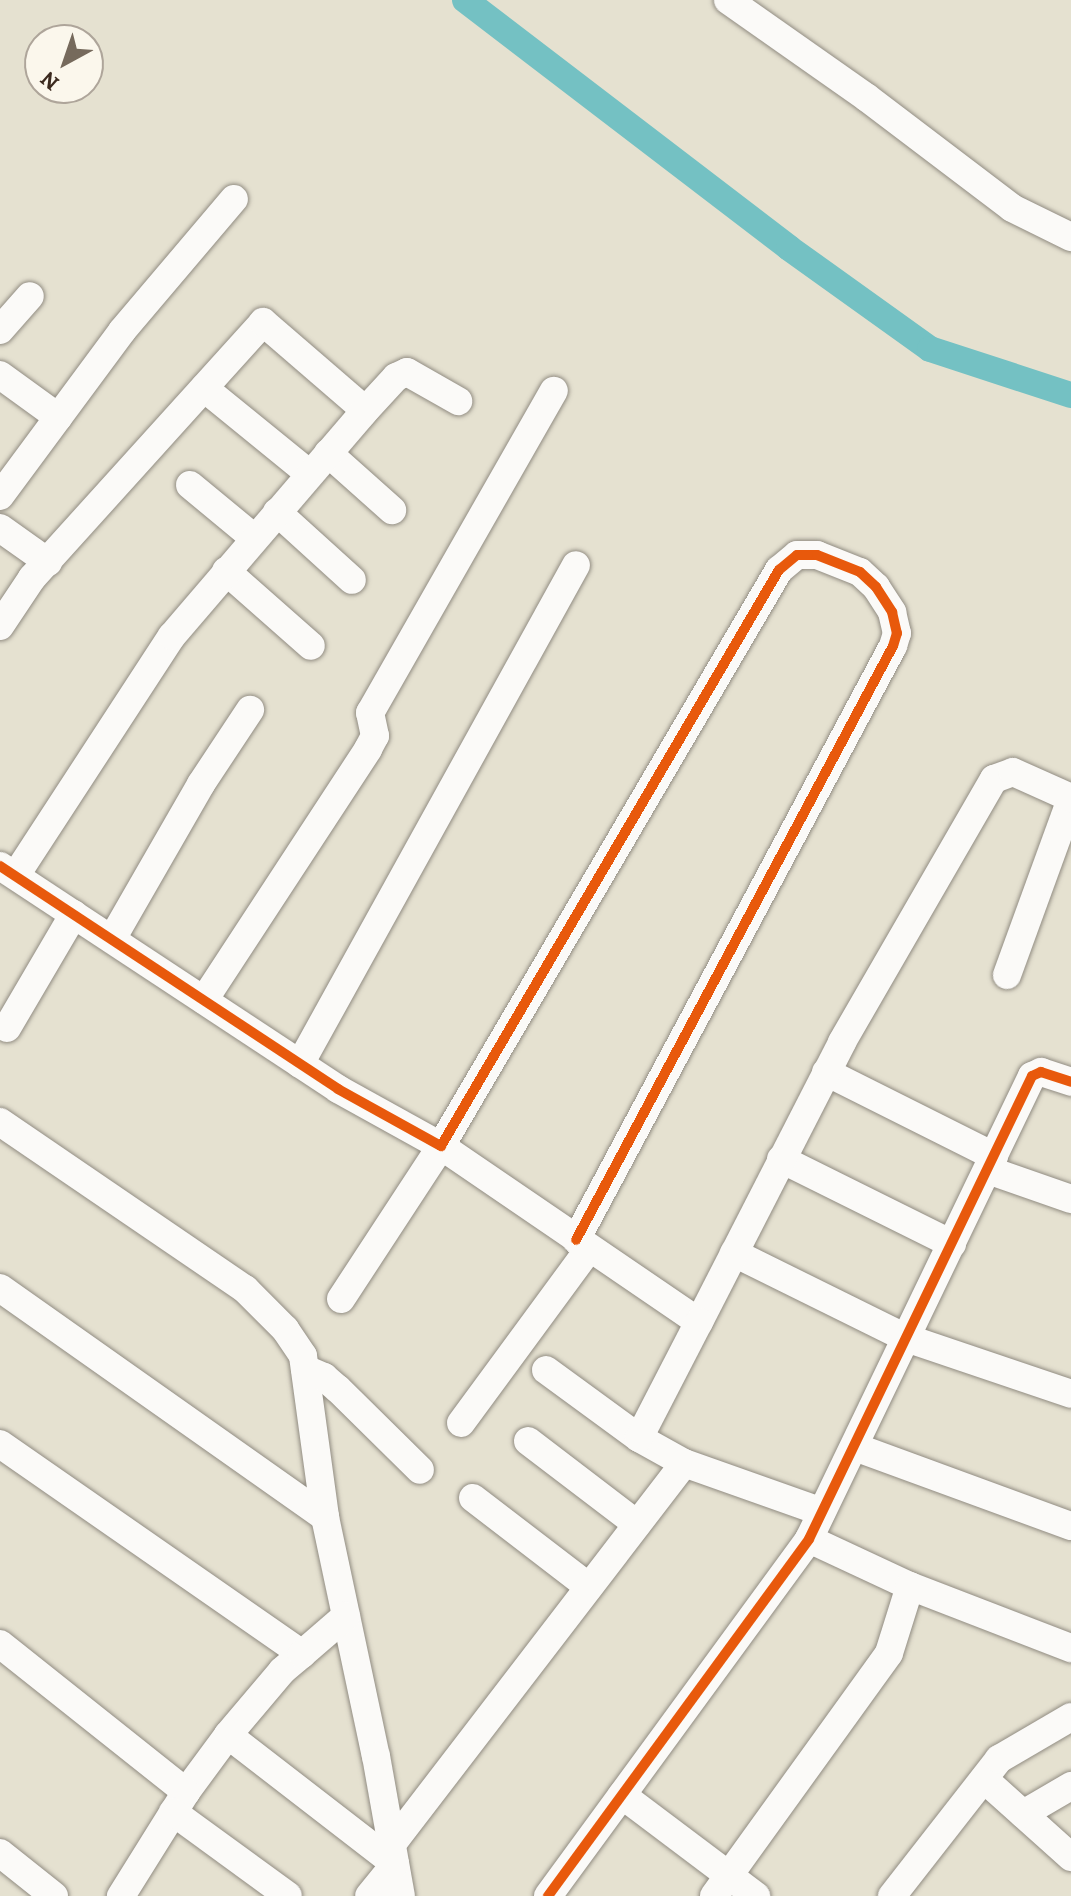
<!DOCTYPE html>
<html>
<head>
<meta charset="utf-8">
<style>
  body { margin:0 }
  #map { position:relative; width:1071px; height:1896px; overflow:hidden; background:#e5e1d0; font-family:Alegreya,serif }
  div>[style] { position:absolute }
  .canal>* { height:26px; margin:-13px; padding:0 13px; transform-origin:13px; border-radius:13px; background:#74c1c3 }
  .roads { filter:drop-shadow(0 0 2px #918c82) drop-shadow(0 0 2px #918c82) }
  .street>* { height:28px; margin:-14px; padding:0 14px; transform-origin:14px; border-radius:14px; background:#fbfaf8 }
  .cycleway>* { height:10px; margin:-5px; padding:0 5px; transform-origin:5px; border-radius:5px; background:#e8590c }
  span { translate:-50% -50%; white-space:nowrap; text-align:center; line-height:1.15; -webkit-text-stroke:6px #fbf7ec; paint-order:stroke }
  .north { position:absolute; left:24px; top:24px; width:80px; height:80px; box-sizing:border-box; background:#fbf7ec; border:2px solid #aea59a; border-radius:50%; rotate:220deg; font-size:22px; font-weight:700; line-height:32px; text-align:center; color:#3b2a1e }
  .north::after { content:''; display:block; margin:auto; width:28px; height:36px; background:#766a5c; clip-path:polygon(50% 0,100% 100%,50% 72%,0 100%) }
</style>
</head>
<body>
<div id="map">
  <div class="canal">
    <div style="left:465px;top:0;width:408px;rotate:37.4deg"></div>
    <div style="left:789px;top:248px;width:173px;rotate:35.6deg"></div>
    <div style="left:930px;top:349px;width:148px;rotate:18.1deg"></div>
  </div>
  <div class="roads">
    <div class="street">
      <div style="left:728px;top:0;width:169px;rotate:35.1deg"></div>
      <div style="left:866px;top:97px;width:183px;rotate:37.2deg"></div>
      <div style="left:1012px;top:208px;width:66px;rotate:26.2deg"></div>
      <div style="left:0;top:330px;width:45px;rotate:-48.6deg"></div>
      <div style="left:0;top:375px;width:72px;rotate:35.9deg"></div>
      <div style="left:204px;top:388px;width:136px;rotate:39.1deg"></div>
      <div style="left:328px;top:453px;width:86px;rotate:41.7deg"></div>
      <div style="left:190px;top:485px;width:83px;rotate:39.6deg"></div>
      <div style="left:0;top:496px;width:205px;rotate:-53.5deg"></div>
      <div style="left:122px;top:331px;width:173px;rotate:-49.7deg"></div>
      <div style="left:277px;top:512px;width:101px;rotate:42.2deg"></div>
      <div style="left:0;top:528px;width:59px;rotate:35.3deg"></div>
      <div style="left:226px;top:571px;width:113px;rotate:41.4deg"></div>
      <div style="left:0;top:626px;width:58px;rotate:-56.3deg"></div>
      <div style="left:32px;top:578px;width:345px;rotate:-47.9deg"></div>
      <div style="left:263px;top:322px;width:135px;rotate:40.8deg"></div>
      <div style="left:0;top:866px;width:405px;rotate:33.4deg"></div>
      <div style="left:338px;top:1089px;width:118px;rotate:29deg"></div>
      <div style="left:441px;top:1146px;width:668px;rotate:-59.6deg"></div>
      <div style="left:779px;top:570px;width:23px;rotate:-40deg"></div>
      <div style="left:797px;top:555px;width:20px"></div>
      <div style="left:817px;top:555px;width:46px;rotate:21.6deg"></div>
      <div style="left:860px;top:572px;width:22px;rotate:43deg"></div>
      <div style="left:876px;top:587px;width:30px;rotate:57deg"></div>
      <div style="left:892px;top:612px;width:22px;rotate:77deg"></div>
      <div style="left:897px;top:633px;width:14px;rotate:107deg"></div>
      <div style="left:893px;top:646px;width:673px;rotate:118.09deg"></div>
      <div style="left:16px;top:875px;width:285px;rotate:-56.9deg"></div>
      <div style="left:172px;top:636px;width:292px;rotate:-49.4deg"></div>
      <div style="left:362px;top:414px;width:50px;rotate:-47.4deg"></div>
      <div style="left:396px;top:377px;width:12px;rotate:-24deg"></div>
      <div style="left:407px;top:372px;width:59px;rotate:29.6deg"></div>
      <div style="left:112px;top:939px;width:179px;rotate:-60.1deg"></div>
      <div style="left:201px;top:784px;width:89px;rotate:-56.5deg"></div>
      <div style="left:1007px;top:975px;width:187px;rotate:-70deg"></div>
      <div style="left:204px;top:1000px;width:300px;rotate:-56.8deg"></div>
      <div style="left:368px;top:749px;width:15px;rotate:-62deg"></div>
      <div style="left:375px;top:736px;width:24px;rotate:-102deg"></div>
      <div style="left:370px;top:713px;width:371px;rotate:-60.3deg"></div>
      <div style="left:7px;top:1028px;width:132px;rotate:-59.6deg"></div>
      <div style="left:300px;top:1064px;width:570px;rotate:-61.05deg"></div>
      <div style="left:826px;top:1072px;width:188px;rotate:26.6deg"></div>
      <div style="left:0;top:1122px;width:297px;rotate:34.3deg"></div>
      <div style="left:245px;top:1289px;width:57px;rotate:45deg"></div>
      <div style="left:285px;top:1329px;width:32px;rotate:56deg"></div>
      <div style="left:303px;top:1356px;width:162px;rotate:82.2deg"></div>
      <div style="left:325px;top:1517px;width:244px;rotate:78deg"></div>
      <div style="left:376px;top:1756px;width:142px;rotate:79.9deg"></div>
      <div style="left:781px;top:1159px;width:191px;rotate:26.4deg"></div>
      <div style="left:988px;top:1170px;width:88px;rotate:19.3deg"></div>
      <div style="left:734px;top:1253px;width:192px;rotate:26.3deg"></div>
      <div style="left:906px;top:1338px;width:174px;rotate:18.7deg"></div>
      <div style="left:0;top:1288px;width:398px;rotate:35.2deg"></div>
      <div style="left:341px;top:1299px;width:183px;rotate:-56.8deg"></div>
      <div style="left:441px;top:1146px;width:312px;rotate:34.3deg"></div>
      <div style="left:699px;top:1322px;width:314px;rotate:-62.9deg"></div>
      <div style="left:842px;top:1042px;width:304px;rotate:-60deg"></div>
      <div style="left:994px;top:779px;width:20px;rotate:-20deg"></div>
      <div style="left:1013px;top:772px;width:64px;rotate:24.1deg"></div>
      <div style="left:305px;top:1369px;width:21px;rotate:23deg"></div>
      <div style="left:324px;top:1377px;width:18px;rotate:41deg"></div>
      <div style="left:338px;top:1389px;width:115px;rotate:44.6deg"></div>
      <div style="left:546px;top:1370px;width:115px;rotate:36.2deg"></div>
      <div style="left:639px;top:1438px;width:51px;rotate:29.1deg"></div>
      <div style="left:684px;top:1463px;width:146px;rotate:19.5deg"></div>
      <div style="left:461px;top:1423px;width:216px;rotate:-53.7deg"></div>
      <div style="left:639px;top:1438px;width:131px;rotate:-62.7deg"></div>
      <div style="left:528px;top:1441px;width:137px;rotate:37.3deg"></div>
      <div style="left:0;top:1444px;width:368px;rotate:34.8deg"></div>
      <div style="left:302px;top:1654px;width:26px;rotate:140deg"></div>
      <div style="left:282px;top:1671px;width:84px;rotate:130.2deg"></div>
      <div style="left:228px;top:1735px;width:71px;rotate:126.4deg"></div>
      <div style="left:186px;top:1792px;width:123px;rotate:122deg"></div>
      <div style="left:855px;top:1447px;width:230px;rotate:20.1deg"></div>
      <div style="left:473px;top:1498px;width:146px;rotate:37.5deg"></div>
      <div style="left:809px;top:1539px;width:111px;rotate:25deg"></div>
      <div style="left:910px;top:1586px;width:173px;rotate:21.1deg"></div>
      <div style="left:0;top:1644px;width:238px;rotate:38.5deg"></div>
      <div style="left:302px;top:1654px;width:58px;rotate:-40.8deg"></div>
      <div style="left:228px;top:1735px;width:211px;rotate:37.7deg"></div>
      <div style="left:395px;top:1864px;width:41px;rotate:129.1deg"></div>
      <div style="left:984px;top:1779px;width:117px;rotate:41.9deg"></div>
      <div style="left:622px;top:1795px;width:168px;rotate:37deg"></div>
      <div style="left:173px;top:1812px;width:142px;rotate:36.1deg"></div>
      <div style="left:1023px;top:1814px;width:56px;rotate:-30.3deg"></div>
      <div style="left:392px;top:1844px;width:480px;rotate:-52.5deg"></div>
      <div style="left:0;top:1853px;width:69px;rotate:38.5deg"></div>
      <div style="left:548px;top:1896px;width:442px;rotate:-53.8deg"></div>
      <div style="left:809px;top:1539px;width:514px;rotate:-64.28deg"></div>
      <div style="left:1032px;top:1076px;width:10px;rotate:-24deg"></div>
      <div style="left:1041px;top:1072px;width:32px;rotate:18deg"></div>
      <div style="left:714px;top:1896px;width:299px;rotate:-54.2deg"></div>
      <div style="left:889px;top:1653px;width:70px;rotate:-72.6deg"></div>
      <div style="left:892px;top:1896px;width:174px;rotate:-52deg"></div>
      <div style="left:999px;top:1759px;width:83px;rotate:-30.3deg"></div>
    </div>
  </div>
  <div class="cycleway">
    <div style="left:0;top:866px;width:405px;rotate:33.4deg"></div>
    <div style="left:338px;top:1089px;width:118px;rotate:29deg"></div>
    <div style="left:441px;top:1146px;width:668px;rotate:-59.6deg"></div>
    <div style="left:779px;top:570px;width:23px;rotate:-40deg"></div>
    <div style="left:797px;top:555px;width:20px"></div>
    <div style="left:817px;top:555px;width:46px;rotate:21.6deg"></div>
    <div style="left:860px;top:572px;width:22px;rotate:43deg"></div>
    <div style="left:876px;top:587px;width:30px;rotate:57deg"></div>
    <div style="left:892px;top:612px;width:22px;rotate:77deg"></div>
    <div style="left:897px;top:633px;width:14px;rotate:107deg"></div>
    <div style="left:893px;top:646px;width:673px;rotate:118.09deg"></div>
    <div style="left:548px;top:1896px;width:442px;rotate:-53.8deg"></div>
    <div style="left:809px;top:1539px;width:514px;rotate:-64.28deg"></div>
    <div style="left:1032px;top:1076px;width:10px;rotate:-24deg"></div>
    <div style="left:1041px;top:1072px;width:32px;rotate:18deg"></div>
  </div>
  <div class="north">N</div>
</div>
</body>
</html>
